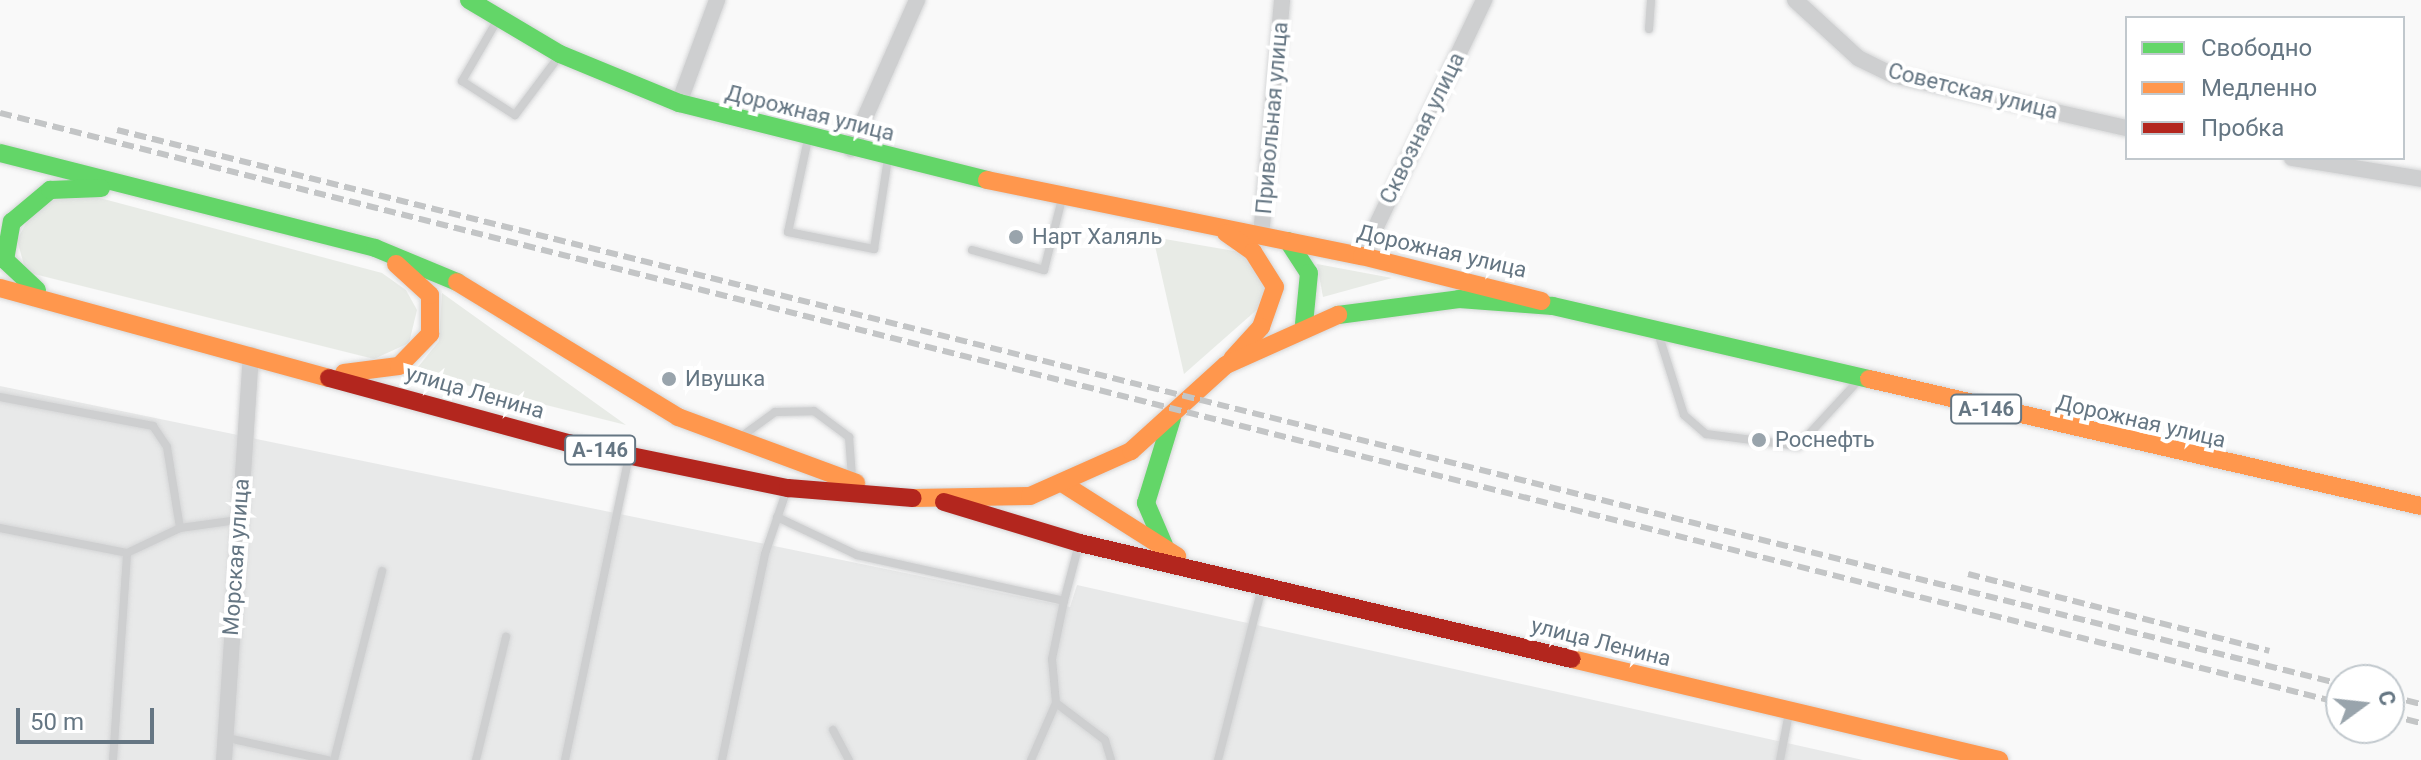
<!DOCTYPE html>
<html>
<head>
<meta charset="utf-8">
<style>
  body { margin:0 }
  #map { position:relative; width:2421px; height:760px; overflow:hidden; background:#f9f9f9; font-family:Roboto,sans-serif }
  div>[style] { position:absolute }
  .built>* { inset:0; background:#e8e9e9 }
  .green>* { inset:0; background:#e8ebe6 }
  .roads { filter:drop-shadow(0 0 2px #d5d6d7) drop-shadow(0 0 2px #d5d6d7) }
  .lane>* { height:8px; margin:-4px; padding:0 4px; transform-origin:4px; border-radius:4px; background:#cecfd0 }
  .street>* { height:16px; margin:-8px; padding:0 8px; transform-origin:8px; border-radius:8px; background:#cecfd0 }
  .fast>* { height:18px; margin:-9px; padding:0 9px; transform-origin:9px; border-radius:9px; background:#63d668 }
  .slow>* { height:18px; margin:-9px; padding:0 9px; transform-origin:9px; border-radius:9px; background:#ff974d }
  .jam>* { height:18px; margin:-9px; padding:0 9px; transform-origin:9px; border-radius:9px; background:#b3261e }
  .rail>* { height:6px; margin-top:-3px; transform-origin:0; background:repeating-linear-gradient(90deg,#c3c5c6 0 12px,transparent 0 18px) }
  .dots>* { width:22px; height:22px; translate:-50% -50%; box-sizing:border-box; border:4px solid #fff; border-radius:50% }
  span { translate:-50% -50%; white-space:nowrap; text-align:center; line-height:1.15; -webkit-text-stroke:8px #fff; paint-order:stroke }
  .shield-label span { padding:2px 6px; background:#fff; border:2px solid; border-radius:6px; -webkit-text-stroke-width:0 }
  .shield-label { font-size:20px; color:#657683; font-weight:700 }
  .street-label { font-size:22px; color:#657683 }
  .poi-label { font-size:22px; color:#657683 }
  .left { translate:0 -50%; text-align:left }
  .legend { position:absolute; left:2125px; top:16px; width:280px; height:144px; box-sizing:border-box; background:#fff; border:2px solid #c1c8cd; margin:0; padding:10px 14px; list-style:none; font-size:24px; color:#657683 }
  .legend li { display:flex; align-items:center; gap:16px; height:40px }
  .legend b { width:40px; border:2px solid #c1c8cd }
  .north { position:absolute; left:2325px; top:664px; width:80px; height:80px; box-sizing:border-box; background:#fff; border:2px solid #c1c8cd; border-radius:50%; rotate:75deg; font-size:22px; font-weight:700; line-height:32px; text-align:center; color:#657683 }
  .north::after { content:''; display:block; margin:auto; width:28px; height:36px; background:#99a4ac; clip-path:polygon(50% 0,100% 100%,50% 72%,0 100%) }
  .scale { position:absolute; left:16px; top:708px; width:138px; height:36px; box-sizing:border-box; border:4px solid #657683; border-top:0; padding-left:10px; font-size:24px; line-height:28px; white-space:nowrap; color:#657683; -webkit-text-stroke:6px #fff; paint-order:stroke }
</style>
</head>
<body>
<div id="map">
  <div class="built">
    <div style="clip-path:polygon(0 386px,1070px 607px,1077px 585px,1863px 760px,0 760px)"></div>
  </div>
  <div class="green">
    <div style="clip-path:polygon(96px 197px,382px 273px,406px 290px,417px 310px,409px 343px,374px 359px,26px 272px,17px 240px,31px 214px,49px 200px)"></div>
    <div style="clip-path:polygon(1153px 237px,1246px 253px,1266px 289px,1260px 307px,1184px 374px)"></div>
    <div style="clip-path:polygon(1317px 264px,1392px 278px,1323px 297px)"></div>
    <div style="clip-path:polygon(442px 293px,626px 425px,414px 372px,439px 341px)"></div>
  </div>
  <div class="roads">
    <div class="lane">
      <div style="left:498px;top:19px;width:72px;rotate:120.1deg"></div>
      <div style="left:462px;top:81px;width:63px;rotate:32.7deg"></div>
      <div style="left:515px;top:115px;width:75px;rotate:-53.1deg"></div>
      <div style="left:1649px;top:29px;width:29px;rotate:-86deg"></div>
      <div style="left:808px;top:139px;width:95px;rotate:102.1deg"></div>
      <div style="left:788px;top:232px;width:88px;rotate:11.2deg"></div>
      <div style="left:874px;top:249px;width:91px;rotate:-81.2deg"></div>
      <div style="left:972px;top:250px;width:75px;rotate:15.5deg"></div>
      <div style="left:1044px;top:270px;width:73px;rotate:-75.8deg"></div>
      <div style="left:1659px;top:336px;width:83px;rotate:72.4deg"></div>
      <div style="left:1684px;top:415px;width:29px;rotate:41deg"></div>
      <div style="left:1706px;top:434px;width:93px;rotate:7.4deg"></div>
      <div style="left:1798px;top:446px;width:90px;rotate:-47.3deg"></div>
      <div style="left:0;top:397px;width:156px;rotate:10.7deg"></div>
      <div style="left:153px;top:426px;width:25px;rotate:56deg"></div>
      <div style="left:167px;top:447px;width:82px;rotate:80.9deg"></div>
      <div style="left:742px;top:436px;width:41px;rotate:-36deg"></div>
      <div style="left:775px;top:412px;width:39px;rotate:-1deg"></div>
      <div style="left:814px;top:411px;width:44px;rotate:36.6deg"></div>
      <div style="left:849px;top:437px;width:40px;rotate:85.7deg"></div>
      <div style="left:777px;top:517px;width:89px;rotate:25.4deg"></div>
      <div style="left:857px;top:555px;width:212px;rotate:12.5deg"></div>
      <div style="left:1064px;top:601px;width:59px;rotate:-75.3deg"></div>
      <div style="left:0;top:528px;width:129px;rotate:11.1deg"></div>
      <div style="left:1056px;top:703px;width:61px;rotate:37.1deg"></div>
      <div style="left:1105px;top:740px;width:21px;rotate:73deg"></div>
      <div style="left:833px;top:730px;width:34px;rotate:62deg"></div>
      <div style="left:223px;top:737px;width:107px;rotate:12.4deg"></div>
      <div style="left:113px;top:760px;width:207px;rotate:-86.1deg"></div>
      <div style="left:127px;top:553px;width:59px;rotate:-25.3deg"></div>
      <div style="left:180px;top:528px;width:59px;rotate:-7.9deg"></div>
      <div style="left:334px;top:760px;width:195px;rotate:-75.7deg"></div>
      <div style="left:476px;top:760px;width:127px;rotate:-76.3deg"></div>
      <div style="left:565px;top:760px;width:310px;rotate:-78.1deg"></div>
      <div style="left:722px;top:760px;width:210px;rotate:-78.2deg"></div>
      <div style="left:765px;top:554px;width:65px;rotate:-71.3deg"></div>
      <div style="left:1031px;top:760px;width:62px;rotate:-66.3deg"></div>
      <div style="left:1056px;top:703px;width:44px;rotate:-95.2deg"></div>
      <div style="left:1052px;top:659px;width:59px;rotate:-78.3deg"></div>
      <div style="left:1218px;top:760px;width:178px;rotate:-75.7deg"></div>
      <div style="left:1780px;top:760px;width:48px;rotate:-79.2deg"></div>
    </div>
    <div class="street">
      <div style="left:1795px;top:0;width:86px;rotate:42.6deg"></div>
      <div style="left:1858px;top:58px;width:39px;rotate:26deg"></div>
      <div style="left:1893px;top:75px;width:240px;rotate:12.8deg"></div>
      <div style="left:679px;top:103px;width:110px;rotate:-69.7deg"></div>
      <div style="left:851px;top:149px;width:163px;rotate:-66.1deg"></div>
      <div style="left:2292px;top:158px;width:131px;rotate:9.2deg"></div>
      <div style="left:1261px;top:236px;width:237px;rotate:-84.9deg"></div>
      <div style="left:1362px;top:256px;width:284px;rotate:-64.5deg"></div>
      <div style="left:224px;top:760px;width:406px;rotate:-86.2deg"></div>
    </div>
    <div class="fast">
      <div style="left:469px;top:0;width:106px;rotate:30.7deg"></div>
      <div style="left:560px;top:54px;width:129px;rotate:22.4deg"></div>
      <div style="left:679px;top:103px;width:317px;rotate:14deg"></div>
      <div style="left:0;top:153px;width:387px;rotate:14.2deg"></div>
      <div style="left:375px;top:248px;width:89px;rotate:22.5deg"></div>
      <div style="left:1288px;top:241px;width:38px;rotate:57deg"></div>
      <div style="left:1309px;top:273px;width:51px;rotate:95.6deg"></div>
      <div style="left:37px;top:290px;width:44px;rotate:-136.8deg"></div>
      <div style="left:5px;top:260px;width:39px;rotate:-80deg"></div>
      <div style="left:12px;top:222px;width:50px;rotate:-40.1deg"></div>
      <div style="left:50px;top:190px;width:51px;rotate:-2.2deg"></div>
      <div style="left:1338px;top:315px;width:122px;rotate:-7.5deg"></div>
      <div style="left:1459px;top:299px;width:94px;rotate:4.3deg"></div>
      <div style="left:1553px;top:306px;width:324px;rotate:13deg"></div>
      <div style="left:1164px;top:545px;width:46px;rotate:-113.2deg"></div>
      <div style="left:1146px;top:503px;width:89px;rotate:-73deg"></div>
    </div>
    <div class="slow">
      <div style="left:987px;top:180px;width:383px;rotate:11.5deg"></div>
      <div style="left:1362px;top:256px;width:185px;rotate:14.1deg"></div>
      <div style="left:1226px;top:233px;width:33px;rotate:35deg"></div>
      <div style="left:1253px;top:252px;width:41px;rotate:57.8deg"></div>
      <div style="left:1275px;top:287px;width:42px;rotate:109.3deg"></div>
      <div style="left:1261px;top:327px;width:43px;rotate:132.2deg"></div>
      <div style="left:457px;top:282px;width:259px;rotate:31.4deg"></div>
      <div style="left:678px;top:417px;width:190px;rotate:20.3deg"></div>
      <div style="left:0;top:288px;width:341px;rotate:15.3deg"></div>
      <div style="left:344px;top:373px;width:55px;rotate:-7.3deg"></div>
      <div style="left:399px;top:366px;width:45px;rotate:-45.9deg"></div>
      <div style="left:430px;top:334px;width:39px;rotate:-90deg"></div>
      <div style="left:430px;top:295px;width:46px;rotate:-137.6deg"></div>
      <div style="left:1869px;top:379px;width:566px;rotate:12.96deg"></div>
      <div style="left:1065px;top:485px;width:133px;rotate:32.4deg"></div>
      <div style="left:913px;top:498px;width:117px;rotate:-1deg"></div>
      <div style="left:1030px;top:496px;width:111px;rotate:-24deg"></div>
      <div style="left:1131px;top:451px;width:128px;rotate:-42.2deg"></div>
      <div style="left:1226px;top:365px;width:123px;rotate:-24.1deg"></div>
      <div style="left:1572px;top:659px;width:439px;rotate:13.3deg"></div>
    </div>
    <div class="jam">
      <div style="left:329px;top:378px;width:248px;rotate:15.2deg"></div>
      <div style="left:568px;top:443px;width:225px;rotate:11.6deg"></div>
      <div style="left:788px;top:488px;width:125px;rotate:4.6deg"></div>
      <div style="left:944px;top:502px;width:142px;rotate:16.8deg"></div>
      <div style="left:1080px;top:543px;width:505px;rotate:13.27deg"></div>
    </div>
  </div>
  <div class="rail">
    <div style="left:0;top:113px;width:2414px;rotate:14.15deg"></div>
    <div style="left:117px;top:130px;width:2292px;rotate:13.99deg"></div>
    <div style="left:1968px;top:574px;width:311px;rotate:14.3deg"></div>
    <div style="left:2389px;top:696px;width:33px;rotate:14deg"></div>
    <div style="left:2389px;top:715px;width:33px;rotate:14deg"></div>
  </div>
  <div class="dots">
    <div style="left:1016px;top:237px;background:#99a4ac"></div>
    <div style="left:669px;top:379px;background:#99a4ac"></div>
    <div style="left:1759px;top:440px;background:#99a4ac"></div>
  </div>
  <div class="shield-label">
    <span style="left:1986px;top:409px">А-146</span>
    <span style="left:600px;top:450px">А-146</span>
  </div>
  <div class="street-label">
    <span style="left:1973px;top:91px;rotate:14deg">Советская улица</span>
    <span style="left:810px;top:113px;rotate:14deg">Дорожная улица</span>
    <span style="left:1272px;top:118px;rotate:-85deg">Привольная улица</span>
    <span style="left:1422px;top:128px;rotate:-64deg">Сквозная улица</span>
    <span style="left:1442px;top:251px;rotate:13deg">Дорожная улица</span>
    <span style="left:475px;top:392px;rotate:16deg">улица Ленина</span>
    <span style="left:2141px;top:421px;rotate:13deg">Дорожная улица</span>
    <span style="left:236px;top:557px;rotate:-86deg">Морская улица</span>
    <span style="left:1601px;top:642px;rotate:14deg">улица Ленина</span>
  </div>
  <div class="poi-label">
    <span class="left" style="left:1032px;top:237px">Нарт Халяль</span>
    <span class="left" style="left:685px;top:379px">Ивушка</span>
    <span class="left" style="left:1775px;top:440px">Роснефть</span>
  </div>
  <ul class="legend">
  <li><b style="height:10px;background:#63d668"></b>Свободно</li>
  <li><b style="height:10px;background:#ff974d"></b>Медленно</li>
  <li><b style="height:10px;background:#b3261e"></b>Пробка</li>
  </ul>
  <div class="north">С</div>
  <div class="scale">50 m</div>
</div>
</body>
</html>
